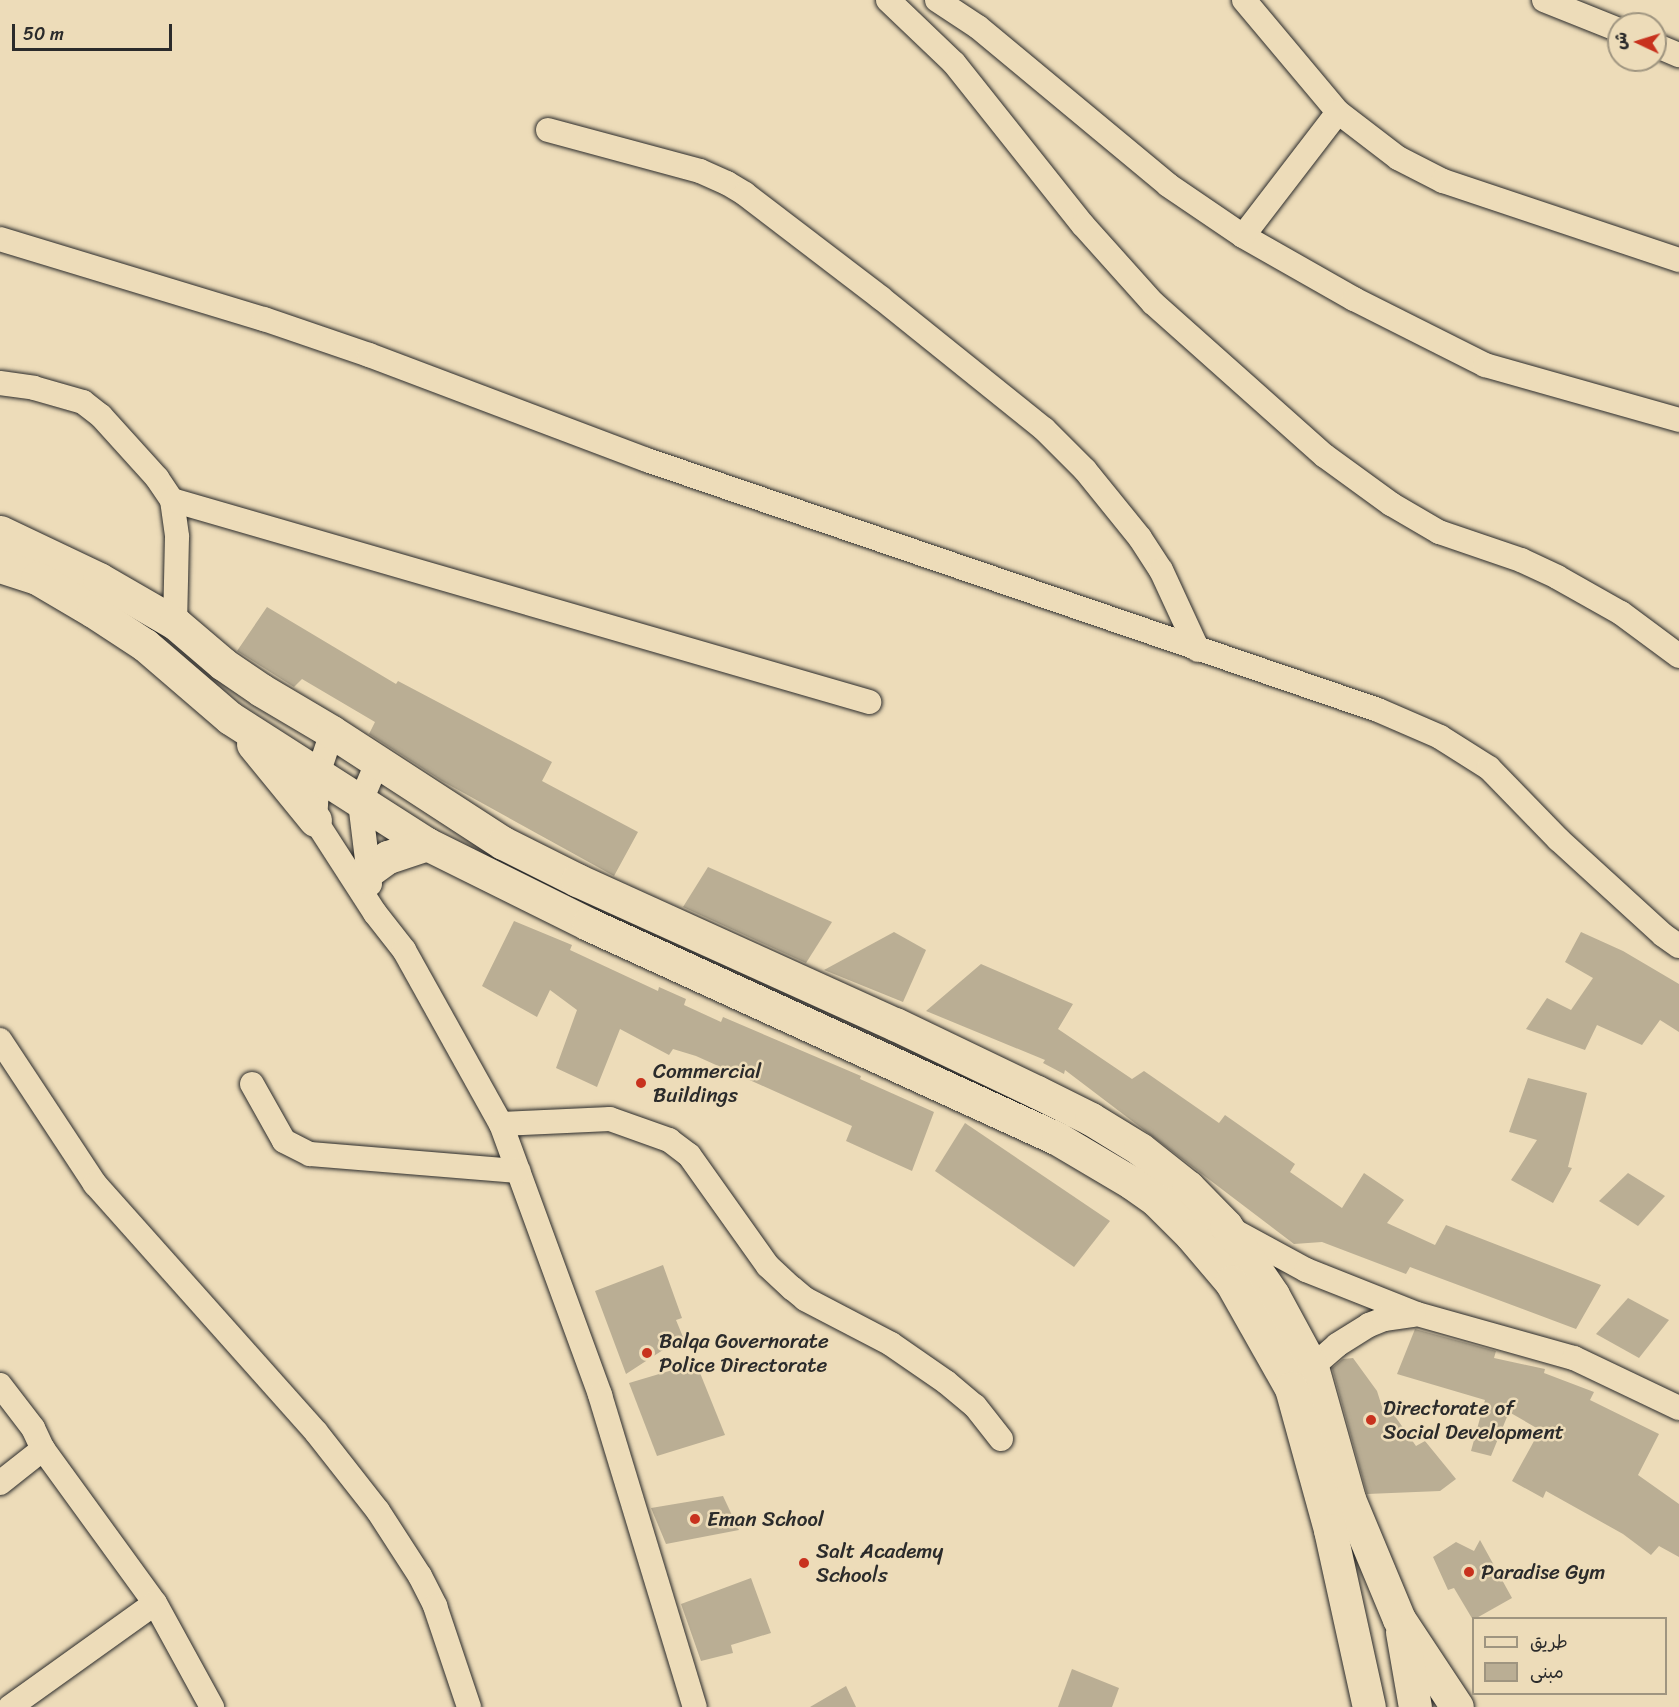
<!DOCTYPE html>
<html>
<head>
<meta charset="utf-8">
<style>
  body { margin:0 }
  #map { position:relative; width:1679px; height:1707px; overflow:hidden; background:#eddcb9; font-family:Sriracha,"Playpen Sans Arabic",sans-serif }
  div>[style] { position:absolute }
  .building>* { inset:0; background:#baae94 }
  .roads { filter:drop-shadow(0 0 2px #2b2b2b) drop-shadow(0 0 2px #2b2b2b) }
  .minor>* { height:24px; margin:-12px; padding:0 12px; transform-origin:12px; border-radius:12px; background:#eddcb9 }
  .secondary>* { height:33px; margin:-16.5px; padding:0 16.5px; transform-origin:16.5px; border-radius:16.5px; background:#eddcb9 }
  .dots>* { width:16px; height:16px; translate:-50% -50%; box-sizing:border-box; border:3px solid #eddcb9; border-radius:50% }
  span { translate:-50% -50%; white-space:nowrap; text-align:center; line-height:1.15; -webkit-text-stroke:5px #eddcb9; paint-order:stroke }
  .poi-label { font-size:21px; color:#2b2b2b }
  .left { translate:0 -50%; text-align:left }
  .legend { position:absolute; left:1472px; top:1617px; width:195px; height:78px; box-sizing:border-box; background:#eddcb9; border:2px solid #9f9580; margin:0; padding:8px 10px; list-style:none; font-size:18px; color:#2b2b2b }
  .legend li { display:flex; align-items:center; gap:12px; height:30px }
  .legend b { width:30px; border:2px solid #9f9580 }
  .north { position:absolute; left:1607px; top:12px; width:60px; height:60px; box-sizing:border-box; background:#eddcb9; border:2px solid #9f9580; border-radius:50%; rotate:274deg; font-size:16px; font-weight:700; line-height:24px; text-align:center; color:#2b2b2b }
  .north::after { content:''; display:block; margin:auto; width:21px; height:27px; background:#c8321e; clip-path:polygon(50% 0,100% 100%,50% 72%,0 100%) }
  .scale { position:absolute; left:12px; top:24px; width:160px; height:27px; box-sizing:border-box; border:3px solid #2b2b2b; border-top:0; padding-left:8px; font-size:18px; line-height:21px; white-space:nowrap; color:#2b2b2b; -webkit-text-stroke:4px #eddcb9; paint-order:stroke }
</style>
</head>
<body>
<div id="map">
  <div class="building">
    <div style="clip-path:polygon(267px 607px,396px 684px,398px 681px,552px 762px,542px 781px,638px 832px,614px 876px,442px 781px,369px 734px,375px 722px,302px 679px,294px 687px,237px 651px)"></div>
    <div style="clip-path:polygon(708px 867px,832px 922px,806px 963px,683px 907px)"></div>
    <div style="clip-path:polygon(514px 921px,572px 945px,570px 950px,658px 991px,659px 987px,686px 999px,684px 1005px,721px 1022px,723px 1017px,861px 1076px,860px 1079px,934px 1112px,912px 1171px,846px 1141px,852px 1126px,696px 1056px,673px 1049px,669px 1055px,620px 1029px,597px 1087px,556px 1068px,577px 1010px,550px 990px,537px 1017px,482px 986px)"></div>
    <div style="clip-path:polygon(894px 932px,926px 950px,903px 1002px,824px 970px)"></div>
    <div style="clip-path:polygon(1581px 932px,1623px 951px,1679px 984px,1679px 1032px,1660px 1020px,1642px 1045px,1597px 1025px,1585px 1050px,1526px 1029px,1547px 998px,1571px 1010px,1593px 978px,1565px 962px)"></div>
    <div style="clip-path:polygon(981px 964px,1073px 1004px,1058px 1029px,1132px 1079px,1144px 1071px,1219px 1123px,1225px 1115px,1295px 1164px,1290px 1172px,1342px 1208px,1364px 1173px,1404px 1200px,1387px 1223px,1435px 1245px,1446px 1225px,1601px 1285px,1576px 1329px,1410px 1267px,1406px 1274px,1322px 1242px,1294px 1244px,1065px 1070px,1064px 1074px,1043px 1063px,1045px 1060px,926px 1011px)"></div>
    <div style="clip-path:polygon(1528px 1078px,1587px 1093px,1568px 1167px,1572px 1168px,1553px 1203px,1511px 1180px,1537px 1140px,1509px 1132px)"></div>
    <div style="clip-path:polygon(965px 1123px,1110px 1221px,1074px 1267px,935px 1171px)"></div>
    <div style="clip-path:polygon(1628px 1173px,1665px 1196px,1638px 1226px,1599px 1201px)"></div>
    <div style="clip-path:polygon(663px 1265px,682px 1318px,676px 1320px,683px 1337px,626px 1374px,595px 1291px)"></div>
    <div style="clip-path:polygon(1628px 1298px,1669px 1320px,1639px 1358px,1596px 1334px)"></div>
    <div style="clip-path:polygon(1415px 1329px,1496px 1351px,1494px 1358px,1545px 1369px,1544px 1373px,1594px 1392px,1590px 1400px,1659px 1434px,1638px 1475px,1679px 1504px,1679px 1557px,1659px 1546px,1651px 1555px,1623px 1534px,1546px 1491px,1543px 1498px,1512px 1481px,1540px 1430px,1509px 1412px,1491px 1456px,1471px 1451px,1485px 1400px,1397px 1374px)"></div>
    <div style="clip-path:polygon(1353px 1358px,1377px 1391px,1384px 1413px,1387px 1405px,1416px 1446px,1425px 1441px,1456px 1479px,1440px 1491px,1367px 1494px,1332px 1368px,1343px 1359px)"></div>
    <div style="clip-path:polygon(696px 1363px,725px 1435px,657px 1456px,629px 1383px)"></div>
    <div style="clip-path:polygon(723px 1496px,739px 1530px,666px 1544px,651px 1508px)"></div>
    <div style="clip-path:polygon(1480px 1540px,1512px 1598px,1473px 1620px,1454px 1588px,1448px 1590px,1433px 1557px,1456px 1542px,1474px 1551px)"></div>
    <div style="clip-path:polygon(751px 1578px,771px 1633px,731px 1645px,733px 1653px,701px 1661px,681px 1604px)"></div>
    <div style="clip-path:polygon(1072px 1669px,1119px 1688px,1112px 1707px,1058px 1707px)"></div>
    <div style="clip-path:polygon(846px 1686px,856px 1707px,810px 1707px)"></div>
  </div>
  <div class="roads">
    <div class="minor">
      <div style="left:888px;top:0;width:91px;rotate:43.7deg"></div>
      <div style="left:954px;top:63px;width:207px;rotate:51.5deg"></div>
      <div style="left:1083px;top:225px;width:105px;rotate:48.1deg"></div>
      <div style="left:1153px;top:303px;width:230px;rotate:41.7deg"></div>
      <div style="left:1325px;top:456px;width:82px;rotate:36deg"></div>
      <div style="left:1391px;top:504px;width:56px;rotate:30.3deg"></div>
      <div style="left:1439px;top:532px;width:87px;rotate:18.9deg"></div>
      <div style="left:1521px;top:560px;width:40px;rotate:25deg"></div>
      <div style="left:1557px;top:577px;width:73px;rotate:29.4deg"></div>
      <div style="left:1621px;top:613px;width:72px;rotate:36.6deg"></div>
      <div style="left:937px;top:0;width:49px;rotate:33.4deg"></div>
      <div style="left:978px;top:27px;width:247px;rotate:39.7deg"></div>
      <div style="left:1168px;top:185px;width:91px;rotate:34.2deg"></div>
      <div style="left:1243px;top:236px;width:128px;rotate:29.6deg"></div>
      <div style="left:1354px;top:299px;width:147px;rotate:26.7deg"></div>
      <div style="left:1485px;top:365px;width:202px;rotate:15.8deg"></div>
      <div style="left:1244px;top:0;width:146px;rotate:50deg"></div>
      <div style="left:1338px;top:112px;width:76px;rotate:37.5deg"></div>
      <div style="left:1398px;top:158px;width:51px;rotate:27.1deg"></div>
      <div style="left:1443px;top:181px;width:249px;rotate:18.5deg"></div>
      <div style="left:1544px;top:0;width:81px;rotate:21.8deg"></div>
      <div style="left:1655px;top:45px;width:26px;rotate:23deg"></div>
      <div style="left:548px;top:130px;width:157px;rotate:15.1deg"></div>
      <div style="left:700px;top:171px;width:30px;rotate:24deg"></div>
      <div style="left:727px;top:183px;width:21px;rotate:31deg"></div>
      <div style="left:745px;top:194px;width:171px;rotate:37.4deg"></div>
      <div style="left:881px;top:298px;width:209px;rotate:38.8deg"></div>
      <div style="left:1044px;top:429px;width:58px;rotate:45deg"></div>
      <div style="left:1085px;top:470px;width:87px;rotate:51deg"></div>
      <div style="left:1140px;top:538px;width:38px;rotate:57deg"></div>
      <div style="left:1161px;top:570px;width:88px;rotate:65.2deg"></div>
      <div style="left:1243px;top:236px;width:156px;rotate:-52.5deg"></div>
      <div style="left:0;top:239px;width:276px;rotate:16.9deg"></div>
      <div style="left:264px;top:319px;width:111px;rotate:18.9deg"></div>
      <div style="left:369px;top:355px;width:297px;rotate:20.7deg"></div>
      <div style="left:647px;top:460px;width:773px;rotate:18.88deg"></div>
      <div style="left:1378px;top:710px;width:68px;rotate:23.5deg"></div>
      <div style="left:1440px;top:737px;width:58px;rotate:32.3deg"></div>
      <div style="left:1489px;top:768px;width:99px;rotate:45.8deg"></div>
      <div style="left:1558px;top:839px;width:142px;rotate:42.4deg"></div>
      <div style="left:1663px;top:935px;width:19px;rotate:35deg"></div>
      <div style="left:0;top:383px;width:34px;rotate:8deg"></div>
      <div style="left:34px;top:388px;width:51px;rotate:15.9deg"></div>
      <div style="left:83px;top:402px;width:23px;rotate:38deg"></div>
      <div style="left:101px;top:416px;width:84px;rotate:47.9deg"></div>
      <div style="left:157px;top:478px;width:27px;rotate:56deg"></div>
      <div style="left:172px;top:500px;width:37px;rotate:82deg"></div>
      <div style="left:177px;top:537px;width:86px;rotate:91.3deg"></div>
      <div style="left:172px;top:500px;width:726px;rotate:16.16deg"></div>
      <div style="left:332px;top:732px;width:44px;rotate:108.4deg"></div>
      <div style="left:318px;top:774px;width:46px;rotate:93.7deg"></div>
      <div style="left:315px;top:820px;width:111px;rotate:57.2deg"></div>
      <div style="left:375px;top:913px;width:47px;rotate:51.9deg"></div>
      <div style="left:404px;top:950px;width:199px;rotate:60.9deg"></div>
      <div style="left:501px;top:1124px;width:289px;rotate:69.9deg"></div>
      <div style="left:600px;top:1395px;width:326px;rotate:73.1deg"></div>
      <div style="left:370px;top:884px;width:82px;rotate:-97deg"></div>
      <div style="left:360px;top:803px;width:43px;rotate:-67deg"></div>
      <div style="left:0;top:1040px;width:173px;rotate:56.6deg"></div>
      <div style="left:95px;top:1184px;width:332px;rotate:48.3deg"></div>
      <div style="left:316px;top:1432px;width:100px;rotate:51.9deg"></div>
      <div style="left:378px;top:1511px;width:77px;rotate:57.1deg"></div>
      <div style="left:420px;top:1576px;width:34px;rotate:63deg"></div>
      <div style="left:435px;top:1606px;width:107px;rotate:71.4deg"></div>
      <div style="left:252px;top:1084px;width:65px;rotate:60.7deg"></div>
      <div style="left:284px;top:1141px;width:29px;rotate:27deg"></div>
      <div style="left:310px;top:1154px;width:209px;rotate:4.7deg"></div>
      <div style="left:501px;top:1124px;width:109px;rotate:-2.6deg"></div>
      <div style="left:610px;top:1119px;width:63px;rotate:19.6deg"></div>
      <div style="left:669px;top:1140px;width:25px;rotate:37deg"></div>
      <div style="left:689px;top:1155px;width:136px;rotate:54.6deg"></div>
      <div style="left:768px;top:1266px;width:33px;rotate:43deg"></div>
      <div style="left:792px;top:1288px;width:17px;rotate:40deg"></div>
      <div style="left:805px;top:1299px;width:97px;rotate:27.6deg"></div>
      <div style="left:891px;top:1344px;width:67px;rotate:34.6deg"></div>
      <div style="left:946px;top:1382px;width:38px;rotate:40deg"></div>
      <div style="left:975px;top:1406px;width:42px;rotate:51.8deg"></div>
      <div style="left:1229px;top:1228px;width:88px;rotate:28.6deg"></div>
      <div style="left:1306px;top:1270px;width:119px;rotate:21.6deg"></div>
      <div style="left:1417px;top:1314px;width:163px;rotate:15.7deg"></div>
      <div style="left:1574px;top:1358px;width:116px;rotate:25.5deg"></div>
      <div style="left:1312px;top:1367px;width:33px;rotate:-41deg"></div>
      <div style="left:1337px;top:1345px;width:38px;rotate:-32deg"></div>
      <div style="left:1369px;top:1325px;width:16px;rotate:-22deg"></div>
      <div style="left:1384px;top:1319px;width:30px;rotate:-8deg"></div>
      <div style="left:0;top:1385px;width:54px;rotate:52.5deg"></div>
      <div style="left:33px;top:1428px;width:23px;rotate:65deg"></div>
      <div style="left:43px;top:1449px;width:190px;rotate:54deg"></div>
      <div style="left:155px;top:1603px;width:119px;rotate:61.3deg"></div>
      <div style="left:0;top:1483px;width:55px;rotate:-38.3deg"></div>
      <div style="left:10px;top:1707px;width:178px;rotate:-35.6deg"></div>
    </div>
    <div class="secondary">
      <div style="left:0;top:532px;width:110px;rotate:25.4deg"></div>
      <div style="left:99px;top:579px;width:88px;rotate:30.1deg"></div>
      <div style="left:175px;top:623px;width:63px;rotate:40.5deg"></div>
      <div style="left:223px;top:664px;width:46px;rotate:34.4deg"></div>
      <div style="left:261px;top:690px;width:82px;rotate:30.6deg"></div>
      <div style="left:332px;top:732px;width:204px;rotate:33deg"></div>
      <div style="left:503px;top:843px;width:83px;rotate:26.6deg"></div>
      <div style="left:577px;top:880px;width:349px;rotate:24.4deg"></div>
      <div style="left:895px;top:1024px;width:157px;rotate:25.6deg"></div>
      <div style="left:1037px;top:1092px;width:60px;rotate:26.6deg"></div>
      <div style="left:1091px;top:1119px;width:57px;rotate:31.5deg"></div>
      <div style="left:1140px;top:1149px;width:61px;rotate:38.4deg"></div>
      <div style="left:1188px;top:1187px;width:54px;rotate:45.7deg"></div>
      <div style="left:1226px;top:1226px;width:83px;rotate:55.7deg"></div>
      <div style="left:1273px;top:1295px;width:82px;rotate:61.6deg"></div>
      <div style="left:1312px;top:1367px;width:137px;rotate:74.3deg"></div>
      <div style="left:1349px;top:1499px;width:130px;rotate:67.4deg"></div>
      <div style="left:1399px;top:1619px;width:105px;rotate:56.6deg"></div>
      <div style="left:0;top:566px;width:39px;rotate:18deg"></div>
      <div style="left:37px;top:578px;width:65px;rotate:30.5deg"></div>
      <div style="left:93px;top:611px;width:62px;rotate:33.2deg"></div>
      <div style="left:145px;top:645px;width:112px;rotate:40.7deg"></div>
      <div style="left:230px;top:718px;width:234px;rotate:32.6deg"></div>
      <div style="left:427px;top:844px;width:180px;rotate:26.4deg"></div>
      <div style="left:588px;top:924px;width:517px;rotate:24.58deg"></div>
      <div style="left:1058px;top:1139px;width:86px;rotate:30.7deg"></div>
      <div style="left:1132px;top:1183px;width:29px;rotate:35deg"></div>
      <div style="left:1156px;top:1200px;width:49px;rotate:45deg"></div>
      <div style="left:1191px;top:1235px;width:62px;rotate:49.6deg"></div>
      <div style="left:1231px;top:1282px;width:122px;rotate:60.5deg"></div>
      <div style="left:1291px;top:1388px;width:147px;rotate:74.6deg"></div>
      <div style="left:1330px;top:1530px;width:181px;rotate:77.6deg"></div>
      <div style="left:253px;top:744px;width:98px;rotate:50.8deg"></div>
      <div style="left:367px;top:872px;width:26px;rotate:-36deg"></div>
      <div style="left:388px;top:857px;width:41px;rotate:-18.4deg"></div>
      <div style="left:1402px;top:1632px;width:76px;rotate:80.2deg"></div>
    </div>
  </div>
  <div class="dots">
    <div style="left:641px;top:1083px;background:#c8321e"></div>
    <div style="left:647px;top:1353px;background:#c8321e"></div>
    <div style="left:1371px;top:1420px;background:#c8321e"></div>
    <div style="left:695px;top:1519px;background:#c8321e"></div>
    <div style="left:804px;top:1563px;background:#c8321e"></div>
    <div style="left:1469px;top:1572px;background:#c8321e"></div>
  </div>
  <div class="poi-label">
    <span class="left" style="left:653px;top:1083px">Commercial<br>Buildings</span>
    <span class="left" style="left:659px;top:1353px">Balqa Governorate<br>Police Directorate</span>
    <span class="left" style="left:1383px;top:1420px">Directorate of<br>Social Development</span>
    <span class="left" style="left:707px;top:1519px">Eman School</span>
    <span class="left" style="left:816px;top:1563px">Salt Academy<br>Schools</span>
    <span class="left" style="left:1481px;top:1572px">Paradise Gym</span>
  </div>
  <ul class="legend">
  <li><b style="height:8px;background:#eddcb9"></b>طريق</li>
  <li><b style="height:16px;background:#baae94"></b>مبنى</li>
  </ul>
  <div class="north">ش</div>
  <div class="scale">50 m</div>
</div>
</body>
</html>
